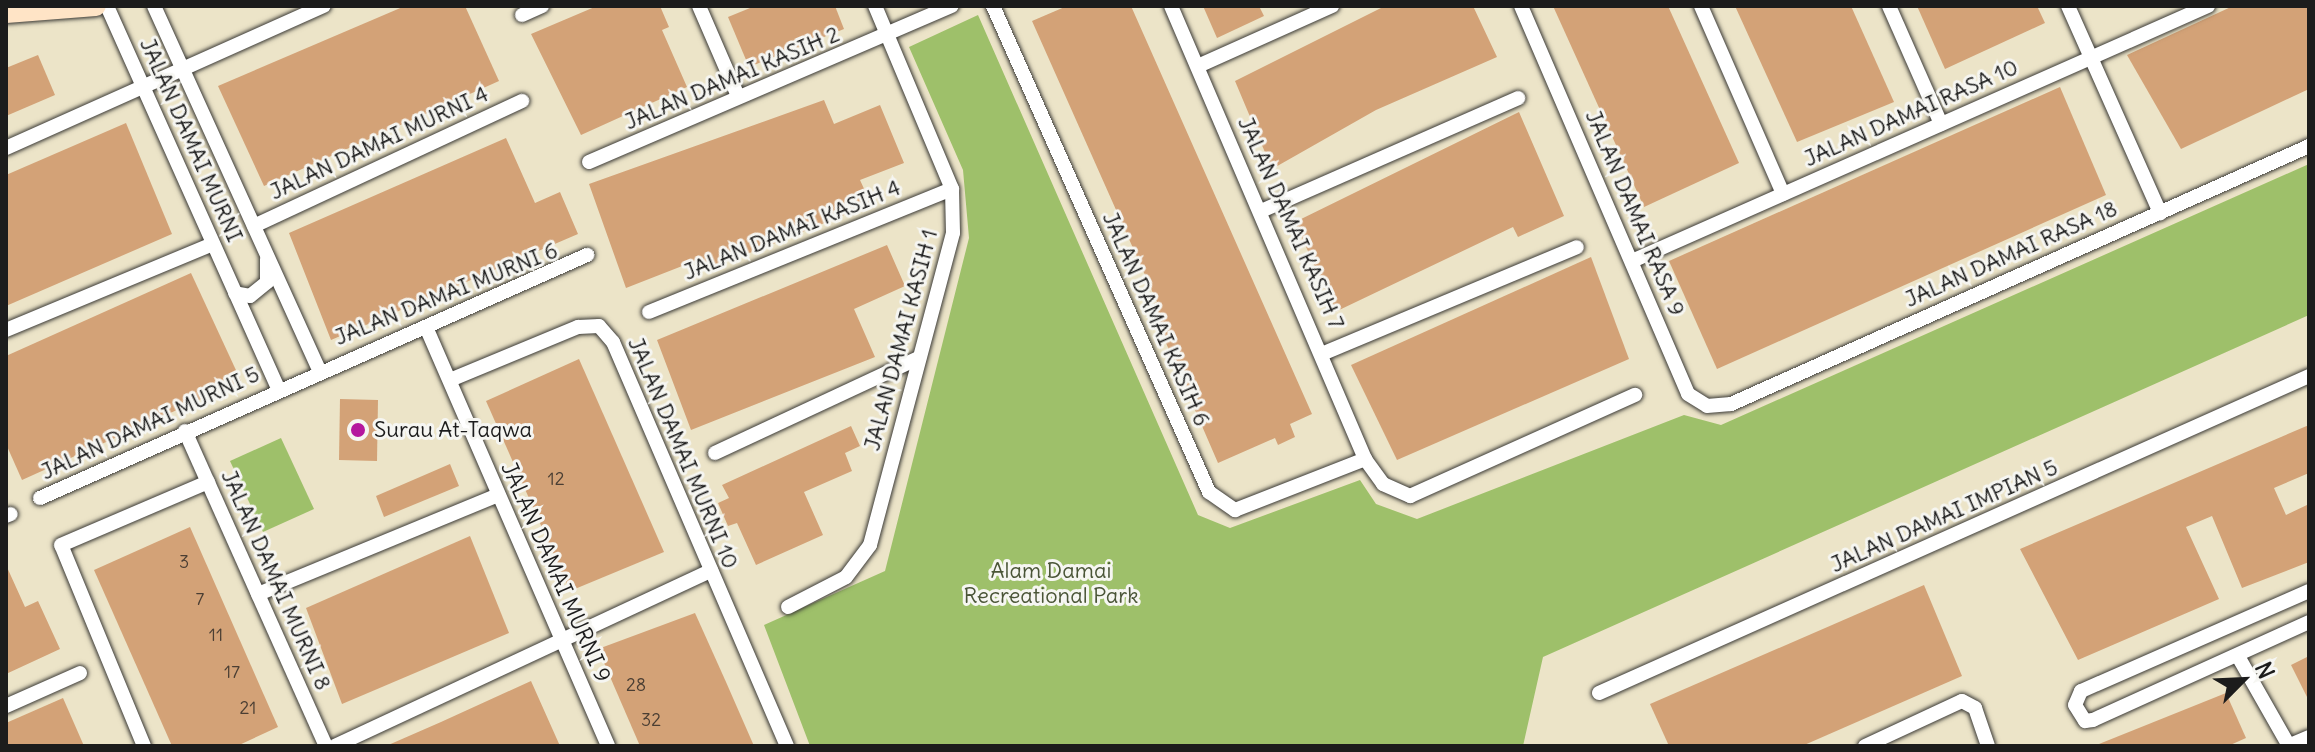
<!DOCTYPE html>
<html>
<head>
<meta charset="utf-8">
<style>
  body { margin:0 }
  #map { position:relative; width:2315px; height:752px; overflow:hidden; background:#ece4c8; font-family:Delius,sans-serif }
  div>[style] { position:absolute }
  .green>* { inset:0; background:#9ec06a }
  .building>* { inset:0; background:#d3a277 }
  .roads { filter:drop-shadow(0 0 2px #3b3a36) drop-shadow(0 0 2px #3b3a36) }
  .street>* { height:14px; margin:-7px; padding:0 7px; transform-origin:7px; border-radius:7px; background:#fff }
  .secondary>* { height:20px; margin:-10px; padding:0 10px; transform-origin:10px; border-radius:10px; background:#ffe4c6 }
  .dots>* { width:22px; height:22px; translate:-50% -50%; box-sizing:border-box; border:4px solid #f6f6f2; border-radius:50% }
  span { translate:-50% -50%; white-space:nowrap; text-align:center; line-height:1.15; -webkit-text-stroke:6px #f6f6f2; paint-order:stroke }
  .number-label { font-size:18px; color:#4a3e33 }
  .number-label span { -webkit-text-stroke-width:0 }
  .street-label { font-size:22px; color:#1c1c1c }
  .poi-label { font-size:22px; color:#1c1c1c }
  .left { translate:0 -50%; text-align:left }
  .park-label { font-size:22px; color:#4a5537 }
  .frame { position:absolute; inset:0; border:8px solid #1c1c1c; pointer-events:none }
  .north { position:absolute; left:2203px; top:640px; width:80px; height:80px; -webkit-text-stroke:6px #f6f6f2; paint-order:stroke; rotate:66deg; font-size:22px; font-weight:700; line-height:32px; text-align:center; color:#1c1c1c }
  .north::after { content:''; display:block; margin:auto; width:28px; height:36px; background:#1c1c1c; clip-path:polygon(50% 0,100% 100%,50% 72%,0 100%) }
</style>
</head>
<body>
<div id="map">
  <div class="green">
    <div style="clip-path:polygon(978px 15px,1198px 515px,1230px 528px,1360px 480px,1376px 504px,1417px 519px,1684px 415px,1721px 425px,2309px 164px,2309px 315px,1543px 657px,1523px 746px,810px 746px,764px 625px,885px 571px,969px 238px,963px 170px,909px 47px)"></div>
    <div style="clip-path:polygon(281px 438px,314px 509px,263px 532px,230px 461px)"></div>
  </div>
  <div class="building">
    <div style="clip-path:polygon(405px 6px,465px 6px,499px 81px,264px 186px,218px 86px)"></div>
    <div style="clip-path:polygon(597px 6px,660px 6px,669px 27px,662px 30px,687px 87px,581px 135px,531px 34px)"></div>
    <div style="clip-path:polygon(755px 6px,835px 6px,844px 29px,749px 67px,728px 17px)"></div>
    <div style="clip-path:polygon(1067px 6px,1131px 6px,1312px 414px,1290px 424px,1295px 437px,1278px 445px,1275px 438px,1218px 463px,1150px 306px,1157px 302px,1032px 21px)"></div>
    <div style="clip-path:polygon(1203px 6px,1259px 6px,1264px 16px,1217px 38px)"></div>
    <div style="clip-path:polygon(1385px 6px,1473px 6px,1497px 57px,1376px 110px,1272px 169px,1235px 81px)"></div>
    <div style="clip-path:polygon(1553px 6px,1668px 6px,1739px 163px,1644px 207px)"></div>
    <div style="clip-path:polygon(1735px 6px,1851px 6px,1894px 102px,1797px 142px)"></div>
    <div style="clip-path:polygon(1917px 6px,2037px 6px,2045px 23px,1945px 69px)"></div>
    <div style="clip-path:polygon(2233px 6px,2309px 6px,2309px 89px,2181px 149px,2127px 55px)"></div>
    <div style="clip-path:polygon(38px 55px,55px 95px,6px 116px,6px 68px)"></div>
    <div style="clip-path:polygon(2060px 87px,2106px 195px,1717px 369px,1669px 261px)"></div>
    <div style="clip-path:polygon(824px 100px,834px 124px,880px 105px,904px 163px,860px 180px,871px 204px,761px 249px,699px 270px,695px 261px,626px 288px,589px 184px)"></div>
    <div style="clip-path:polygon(1519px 112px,1564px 216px,1518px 237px,1513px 227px,1335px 312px,1295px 222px)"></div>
    <div style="clip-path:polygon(126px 123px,172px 234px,6px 306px,6px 175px)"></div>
    <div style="clip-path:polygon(506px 138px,535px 203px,560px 192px,578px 234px,331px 340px,289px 233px)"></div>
    <div style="clip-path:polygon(887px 245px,905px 286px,854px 309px,875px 357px,691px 430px,657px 340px)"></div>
    <div style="clip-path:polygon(1591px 257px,1629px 359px,1397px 460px,1351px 365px)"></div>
    <div style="clip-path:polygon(191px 273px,241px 381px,22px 480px,6px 444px,6px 356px)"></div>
    <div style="clip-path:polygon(579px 359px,664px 552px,570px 591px,486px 401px)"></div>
    <div style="clip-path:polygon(340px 399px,378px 400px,377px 461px,339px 460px)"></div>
    <div style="clip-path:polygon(2309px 425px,2309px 473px,2274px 488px,2286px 515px,2309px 504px,2309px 562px,2242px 588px,2212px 516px,2186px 527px,2219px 599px,2078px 660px,2020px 549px)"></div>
    <div style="clip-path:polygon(851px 426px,860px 446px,845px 453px,852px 471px,804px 492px,823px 535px,756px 565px,737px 523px,728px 526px,718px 503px,729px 498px,722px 485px)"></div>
    <div style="clip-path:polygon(450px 464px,459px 486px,384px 517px,376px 496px)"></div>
    <div style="clip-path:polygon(190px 527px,278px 727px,237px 746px,172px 746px,94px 570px)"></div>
    <div style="clip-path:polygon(470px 536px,509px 633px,342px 704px,306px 608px)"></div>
    <div style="clip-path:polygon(6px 565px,25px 607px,38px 601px,60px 649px,6px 674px)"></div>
    <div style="clip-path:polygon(1924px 585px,1962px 676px,1802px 746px,1669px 746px,1650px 704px)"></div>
    <div style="clip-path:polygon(695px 613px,726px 682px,754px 746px,640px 746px,598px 649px)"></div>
    <div style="clip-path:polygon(2309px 656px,2309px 701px,2291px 665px)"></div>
    <div style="clip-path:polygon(531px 681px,560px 746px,386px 746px,441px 722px)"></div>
    <div style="clip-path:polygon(2226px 693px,2246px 738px,2228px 746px,2094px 746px)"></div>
    <div style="clip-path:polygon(63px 698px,84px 746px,6px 746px,6px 723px)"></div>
  </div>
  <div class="roads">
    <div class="street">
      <div style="left:107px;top:6px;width:419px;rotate:65.9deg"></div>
      <div style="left:154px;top:6px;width:399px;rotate:65.6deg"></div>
      <div style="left:699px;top:6px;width:98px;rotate:66.6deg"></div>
      <div style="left:993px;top:6px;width:532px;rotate:66.04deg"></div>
      <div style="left:1209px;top:492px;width:32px;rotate:35deg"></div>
      <div style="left:1235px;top:510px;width:140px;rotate:-21.4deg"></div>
      <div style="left:1171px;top:6px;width:493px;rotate:66.8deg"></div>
      <div style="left:1365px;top:459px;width:31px;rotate:54deg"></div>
      <div style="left:1383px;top:484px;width:30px;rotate:24deg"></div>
      <div style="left:1410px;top:496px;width:247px;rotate:-24.2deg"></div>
      <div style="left:1521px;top:6px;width:422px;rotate:66.7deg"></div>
      <div style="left:1688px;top:394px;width:22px;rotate:32deg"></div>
      <div style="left:1707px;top:406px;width:24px;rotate:-5deg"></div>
      <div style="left:1731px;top:404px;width:633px;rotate:-24.05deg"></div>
      <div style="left:1701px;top:6px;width:205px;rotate:66.4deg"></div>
      <div style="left:1889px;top:6px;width:129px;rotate:66.2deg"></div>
      <div style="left:2068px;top:6px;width:227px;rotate:66deg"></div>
      <div style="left:522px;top:15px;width:22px;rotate:-24deg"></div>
      <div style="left:1198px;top:66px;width:147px;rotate:-24.1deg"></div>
      <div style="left:6px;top:148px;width:348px;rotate:-24.1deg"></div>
      <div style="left:589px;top:162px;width:395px;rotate:-23.3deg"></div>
      <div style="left:1261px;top:211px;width:281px;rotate:-23.7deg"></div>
      <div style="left:254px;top:226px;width:296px;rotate:-25deg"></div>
      <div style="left:1632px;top:261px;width:630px;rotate:-23.88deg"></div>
      <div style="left:235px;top:293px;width:15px;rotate:11deg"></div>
      <div style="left:250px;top:296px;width:22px;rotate:-39deg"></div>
      <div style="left:267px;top:282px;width:23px;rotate:-90deg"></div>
      <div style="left:649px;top:312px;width:327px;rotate:-22.1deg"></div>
      <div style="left:426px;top:327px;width:457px;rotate:66.5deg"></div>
      <div style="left:6px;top:330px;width:224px;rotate:-22.6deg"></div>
      <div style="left:1324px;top:353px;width:274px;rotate:-22.7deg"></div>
      <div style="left:450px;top:380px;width:139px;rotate:-22.5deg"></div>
      <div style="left:578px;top:327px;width:21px;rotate:-3deg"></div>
      <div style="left:599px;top:326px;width:21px;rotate:49deg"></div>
      <div style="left:613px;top:342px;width:440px;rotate:66.7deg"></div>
      <div style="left:185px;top:431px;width:345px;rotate:65.9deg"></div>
      <div style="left:715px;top:453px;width:225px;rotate:-25deg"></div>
      <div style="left:40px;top:498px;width:599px;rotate:-23.95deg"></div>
      <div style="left:6px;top:516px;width:5px;rotate:-22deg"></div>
      <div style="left:2309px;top:591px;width:249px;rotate:156.3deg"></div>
      <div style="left:2081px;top:691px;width:15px;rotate:113deg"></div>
      <div style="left:2075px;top:705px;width:19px;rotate:58deg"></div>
      <div style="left:2085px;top:721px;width:8px;rotate:-7deg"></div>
      <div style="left:2093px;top:720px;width:237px;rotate:-24.4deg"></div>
      <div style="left:258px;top:594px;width:260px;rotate:-22.4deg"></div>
      <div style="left:788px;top:607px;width:65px;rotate:-27.3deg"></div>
      <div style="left:846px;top:577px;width:40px;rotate:-53deg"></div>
      <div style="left:870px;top:545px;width:323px;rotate:-75.1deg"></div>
      <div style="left:953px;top:233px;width:44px;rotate:-91.3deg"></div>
      <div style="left:952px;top:189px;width:199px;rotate:-112.8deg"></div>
      <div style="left:2239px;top:658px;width:101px;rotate:60.4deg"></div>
      <div style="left:1599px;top:693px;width:778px;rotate:-24.06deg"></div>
      <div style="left:6px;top:706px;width:81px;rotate:-24deg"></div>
      <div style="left:144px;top:746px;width:217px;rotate:-112.4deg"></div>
      <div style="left:61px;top:545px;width:160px;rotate:-23.2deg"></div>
      <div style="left:335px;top:746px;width:415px;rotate:-25deg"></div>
      <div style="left:1865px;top:746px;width:107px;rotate:-24.9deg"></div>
      <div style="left:1962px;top:701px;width:15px;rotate:28deg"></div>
      <div style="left:1975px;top:708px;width:40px;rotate:71.1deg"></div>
      <div style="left:2288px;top:746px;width:23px;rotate:-23deg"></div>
    </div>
    <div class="secondary">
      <div style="left:6px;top:13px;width:90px;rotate:-4.4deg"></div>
    </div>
  </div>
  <div class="dots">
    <div style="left:358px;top:430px;background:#b5179e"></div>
  </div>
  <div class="number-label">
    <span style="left:556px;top:479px">12</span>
    <span style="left:184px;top:562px">3</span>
    <span style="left:200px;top:599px">7</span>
    <span style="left:216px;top:635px">11</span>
    <span style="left:232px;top:672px">17</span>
    <span style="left:636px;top:685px">28</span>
    <span style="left:248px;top:708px">21</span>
    <span style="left:651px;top:720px">32</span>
  </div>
  <div class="street-label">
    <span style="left:732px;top:78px;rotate:-23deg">JALAN DAMAI KASIH 2</span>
    <span style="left:1911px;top:113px;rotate:-24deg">JALAN DAMAI RASA 10</span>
    <span style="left:191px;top:140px;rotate:66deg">JALAN DAMAI MURNI</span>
    <span style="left:379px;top:143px;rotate:-25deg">JALAN DAMAI MURNI 4</span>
    <span style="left:1635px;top:213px;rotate:67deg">JALAN DAMAI RASA 9</span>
    <span style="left:1291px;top:223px;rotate:66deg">JALAN DAMAI KASIH 7</span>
    <span style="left:792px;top:230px;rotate:-22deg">JALAN DAMAI KASIH 4</span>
    <span style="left:2011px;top:254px;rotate:-24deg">JALAN DAMAI RASA 18</span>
    <span style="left:446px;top:294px;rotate:-22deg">JALAN DAMAI MURNI 6</span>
    <span style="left:1156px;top:319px;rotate:66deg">JALAN DAMAI KASIH 6</span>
    <span style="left:901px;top:340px;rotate:-75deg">JALAN DAMAI KASIH 1</span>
    <span style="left:150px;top:423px;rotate:-25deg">JALAN DAMAI MURNI 5</span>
    <span style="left:683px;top:453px;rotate:67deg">JALAN DAMAI MURNI 10</span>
    <span style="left:1944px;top:516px;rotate:-24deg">JALAN DAMAI IMPIAN 5</span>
    <span style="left:556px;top:572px;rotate:66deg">JALAN DAMAI MURNI 9</span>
    <span style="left:276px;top:580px;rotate:66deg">JALAN DAMAI MURNI 8</span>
  </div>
  <div class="poi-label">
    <span class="left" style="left:374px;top:430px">Surau At-Taqwa</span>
  </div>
  <div class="park-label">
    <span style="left:1051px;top:583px">Alam Damai<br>Recreational Park</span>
  </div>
  <div class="frame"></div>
  <div class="north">N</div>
</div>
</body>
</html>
